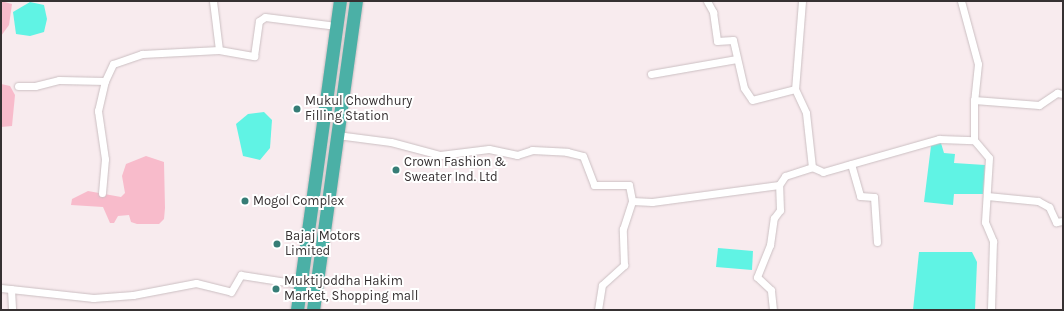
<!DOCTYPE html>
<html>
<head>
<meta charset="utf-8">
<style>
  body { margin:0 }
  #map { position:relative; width:1064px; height:311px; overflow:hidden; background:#f8ebee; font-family:Karla,sans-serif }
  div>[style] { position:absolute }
  .green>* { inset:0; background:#f8bbcb }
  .water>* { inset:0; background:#60f3e4 }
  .roads { filter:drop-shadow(0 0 1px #cbbfc2) drop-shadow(0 0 1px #cbbfc2) }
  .street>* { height:7px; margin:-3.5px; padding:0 3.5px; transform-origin:3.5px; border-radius:3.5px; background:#fff }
  .highway>* { height:13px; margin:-6.5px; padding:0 6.5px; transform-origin:6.5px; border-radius:6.5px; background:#4bb0a6 }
  .dots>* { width:11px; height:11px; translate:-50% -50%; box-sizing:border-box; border:2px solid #fff; border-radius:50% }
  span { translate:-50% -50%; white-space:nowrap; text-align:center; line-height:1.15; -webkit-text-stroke:4px #fff; paint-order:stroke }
  .poi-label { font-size:13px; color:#363132 }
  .left { translate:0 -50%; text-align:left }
  .frame { position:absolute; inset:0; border:2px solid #363132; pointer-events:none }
</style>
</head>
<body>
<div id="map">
  <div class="green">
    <div style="clip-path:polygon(1px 1px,12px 4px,9px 25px,1px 36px)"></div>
    <div style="clip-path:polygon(1px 84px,10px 86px,15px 95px,12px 126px,1px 127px)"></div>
    <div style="clip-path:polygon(146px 156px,164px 162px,165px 208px,164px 219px,159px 224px,137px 224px,131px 222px,129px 215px,118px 216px,114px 223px,110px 223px,103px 207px,71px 205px,72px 199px,88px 191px,121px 197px,125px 193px,122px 176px,126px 164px)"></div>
  </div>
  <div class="water">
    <div style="clip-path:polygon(30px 2px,44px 5px,47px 19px,44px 32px,30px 36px,16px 34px,13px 12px)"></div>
    <div style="clip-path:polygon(264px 112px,272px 120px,270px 148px,260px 160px,243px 156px,236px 124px,248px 114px)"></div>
    <div style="clip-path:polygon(941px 143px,944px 153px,955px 154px,954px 163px,985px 165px,983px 194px,954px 194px,953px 205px,924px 202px,931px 146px)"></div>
    <div style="clip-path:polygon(718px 248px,753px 251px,752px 270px,716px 267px)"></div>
    <div style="clip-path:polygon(919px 252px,972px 252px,977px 262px,975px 310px,913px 310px)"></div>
  </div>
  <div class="roads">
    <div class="street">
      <div style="left:213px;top:1px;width:49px;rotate:83deg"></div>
      <div style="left:707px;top:1px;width:13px;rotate:61deg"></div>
      <div style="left:713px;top:12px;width:29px;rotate:82deg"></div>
      <div style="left:717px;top:41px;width:16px;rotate:-4deg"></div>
      <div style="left:733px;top:40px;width:49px;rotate:77.1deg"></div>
      <div style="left:744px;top:88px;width:14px;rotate:56deg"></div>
      <div style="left:752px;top:100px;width:44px;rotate:-14.3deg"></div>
      <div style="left:802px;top:1px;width:88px;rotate:94.5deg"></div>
      <div style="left:795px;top:89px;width:26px;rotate:65deg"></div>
      <div style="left:806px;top:113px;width:54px;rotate:83.7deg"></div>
      <div style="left:961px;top:1px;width:65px;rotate:74.9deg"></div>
      <div style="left:978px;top:64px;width:36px;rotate:96deg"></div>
      <div style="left:651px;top:74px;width:87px;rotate:-9.9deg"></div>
      <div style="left:18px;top:86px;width:17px"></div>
      <div style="left:35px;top:86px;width:25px;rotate:-14deg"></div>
      <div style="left:59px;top:80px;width:46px;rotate:1.2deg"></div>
      <div style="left:105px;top:81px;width:19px;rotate:-65deg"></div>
      <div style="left:113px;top:64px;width:31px;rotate:-19deg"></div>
      <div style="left:142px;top:54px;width:77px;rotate:-3deg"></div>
      <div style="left:219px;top:50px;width:36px;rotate:10deg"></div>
      <div style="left:254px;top:56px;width:35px;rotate:-82deg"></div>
      <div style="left:259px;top:21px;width:7px;rotate:-34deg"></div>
      <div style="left:265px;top:17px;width:64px;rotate:7.2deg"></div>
      <div style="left:337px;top:135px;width:54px;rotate:7.4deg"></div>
      <div style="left:391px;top:142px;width:51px;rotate:14.9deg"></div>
      <div style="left:440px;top:155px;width:49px;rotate:-7deg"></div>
      <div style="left:489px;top:149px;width:29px;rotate:12deg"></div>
      <div style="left:517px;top:155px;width:16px;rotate:-18deg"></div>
      <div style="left:532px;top:150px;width:35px;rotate:3deg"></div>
      <div style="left:567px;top:152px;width:16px;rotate:14deg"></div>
      <div style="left:583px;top:156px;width:31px;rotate:69deg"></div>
      <div style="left:594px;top:185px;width:35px"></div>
      <div style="left:629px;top:185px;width:16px;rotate:79deg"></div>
      <div style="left:632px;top:201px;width:20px;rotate:3deg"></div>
      <div style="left:652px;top:202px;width:128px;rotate:-7.6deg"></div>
      <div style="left:779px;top:185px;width:11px;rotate:-56deg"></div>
      <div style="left:785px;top:176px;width:28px;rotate:-18deg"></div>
      <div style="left:812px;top:167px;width:12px;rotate:24deg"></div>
      <div style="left:823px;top:172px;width:121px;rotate:-15.9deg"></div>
      <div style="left:939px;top:139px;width:35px;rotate:2deg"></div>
      <div style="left:974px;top:140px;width:23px;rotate:50deg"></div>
      <div style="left:989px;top:158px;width:64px;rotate:93.6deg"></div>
      <div style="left:985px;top:222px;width:21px;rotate:67deg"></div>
      <div style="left:993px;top:241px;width:69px;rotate:91.7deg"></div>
      <div style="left:974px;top:140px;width:40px;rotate:-90deg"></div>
      <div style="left:974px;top:100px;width:65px;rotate:4.4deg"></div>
      <div style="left:1039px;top:105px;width:22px;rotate:-34deg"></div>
      <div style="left:1057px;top:93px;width:6px;rotate:9deg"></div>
      <div style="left:851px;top:164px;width:33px;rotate:74deg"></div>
      <div style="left:860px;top:196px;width:14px;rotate:4deg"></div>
      <div style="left:874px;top:197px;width:45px;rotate:86.2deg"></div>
      <div style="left:102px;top:193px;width:34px;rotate:-85deg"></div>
      <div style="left:105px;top:159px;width:49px;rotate:-98.3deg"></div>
      <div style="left:98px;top:111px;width:31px;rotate:-77deg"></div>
      <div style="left:987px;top:196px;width:51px;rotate:5.6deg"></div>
      <div style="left:1038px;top:201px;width:13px;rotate:29deg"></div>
      <div style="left:1049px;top:207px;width:17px;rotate:65deg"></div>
      <div style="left:1056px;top:222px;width:7px;rotate:-8deg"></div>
      <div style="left:1px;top:288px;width:93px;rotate:6.2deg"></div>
      <div style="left:93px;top:298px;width:40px;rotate:-4.3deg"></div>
      <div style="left:133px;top:295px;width:64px;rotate:-10.8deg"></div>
      <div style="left:196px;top:283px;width:36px;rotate:14deg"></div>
      <div style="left:231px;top:292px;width:20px;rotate:-60deg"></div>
      <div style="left:241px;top:275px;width:52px;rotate:8.9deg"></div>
      <div style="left:11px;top:289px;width:21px;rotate:87deg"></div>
      <div style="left:598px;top:310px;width:25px;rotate:-81deg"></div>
      <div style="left:602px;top:285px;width:30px;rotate:-42deg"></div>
      <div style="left:624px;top:265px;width:36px;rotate:-92deg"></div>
      <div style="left:623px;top:229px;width:29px;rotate:-72deg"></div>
      <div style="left:773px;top:310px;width:20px;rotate:-96deg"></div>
      <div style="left:771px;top:290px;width:19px;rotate:-137deg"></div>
      <div style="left:757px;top:277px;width:35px;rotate:-68deg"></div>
      <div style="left:770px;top:245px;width:27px;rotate:-82deg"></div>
      <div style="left:774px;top:218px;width:10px;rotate:-53deg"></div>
      <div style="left:780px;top:210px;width:25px;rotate:-92deg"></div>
    </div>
    <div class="highway">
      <div style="left:297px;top:310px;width:312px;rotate:-82.1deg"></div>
      <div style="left:313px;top:310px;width:312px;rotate:-82.1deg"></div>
    </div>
  </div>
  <div class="dots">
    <div style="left:297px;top:109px;background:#367d76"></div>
    <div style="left:396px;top:170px;background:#367d76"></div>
    <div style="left:245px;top:201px;background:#367d76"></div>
    <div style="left:277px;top:244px;background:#367d76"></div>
    <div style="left:276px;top:289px;background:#367d76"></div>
  </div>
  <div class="poi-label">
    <span class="left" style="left:305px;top:109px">Mukul Chowdhury<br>Filling Station</span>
    <span class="left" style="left:404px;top:170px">Crown Fashion &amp;<br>Sweater Ind. Ltd</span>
    <span class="left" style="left:253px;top:201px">Mogol Complex</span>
    <span class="left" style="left:285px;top:244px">Bajaj Motors<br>Limited</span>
    <span class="left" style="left:284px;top:289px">Muktijoddha Hakim<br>Market, Shopping mall</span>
  </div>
  <div class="frame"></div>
</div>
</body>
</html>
